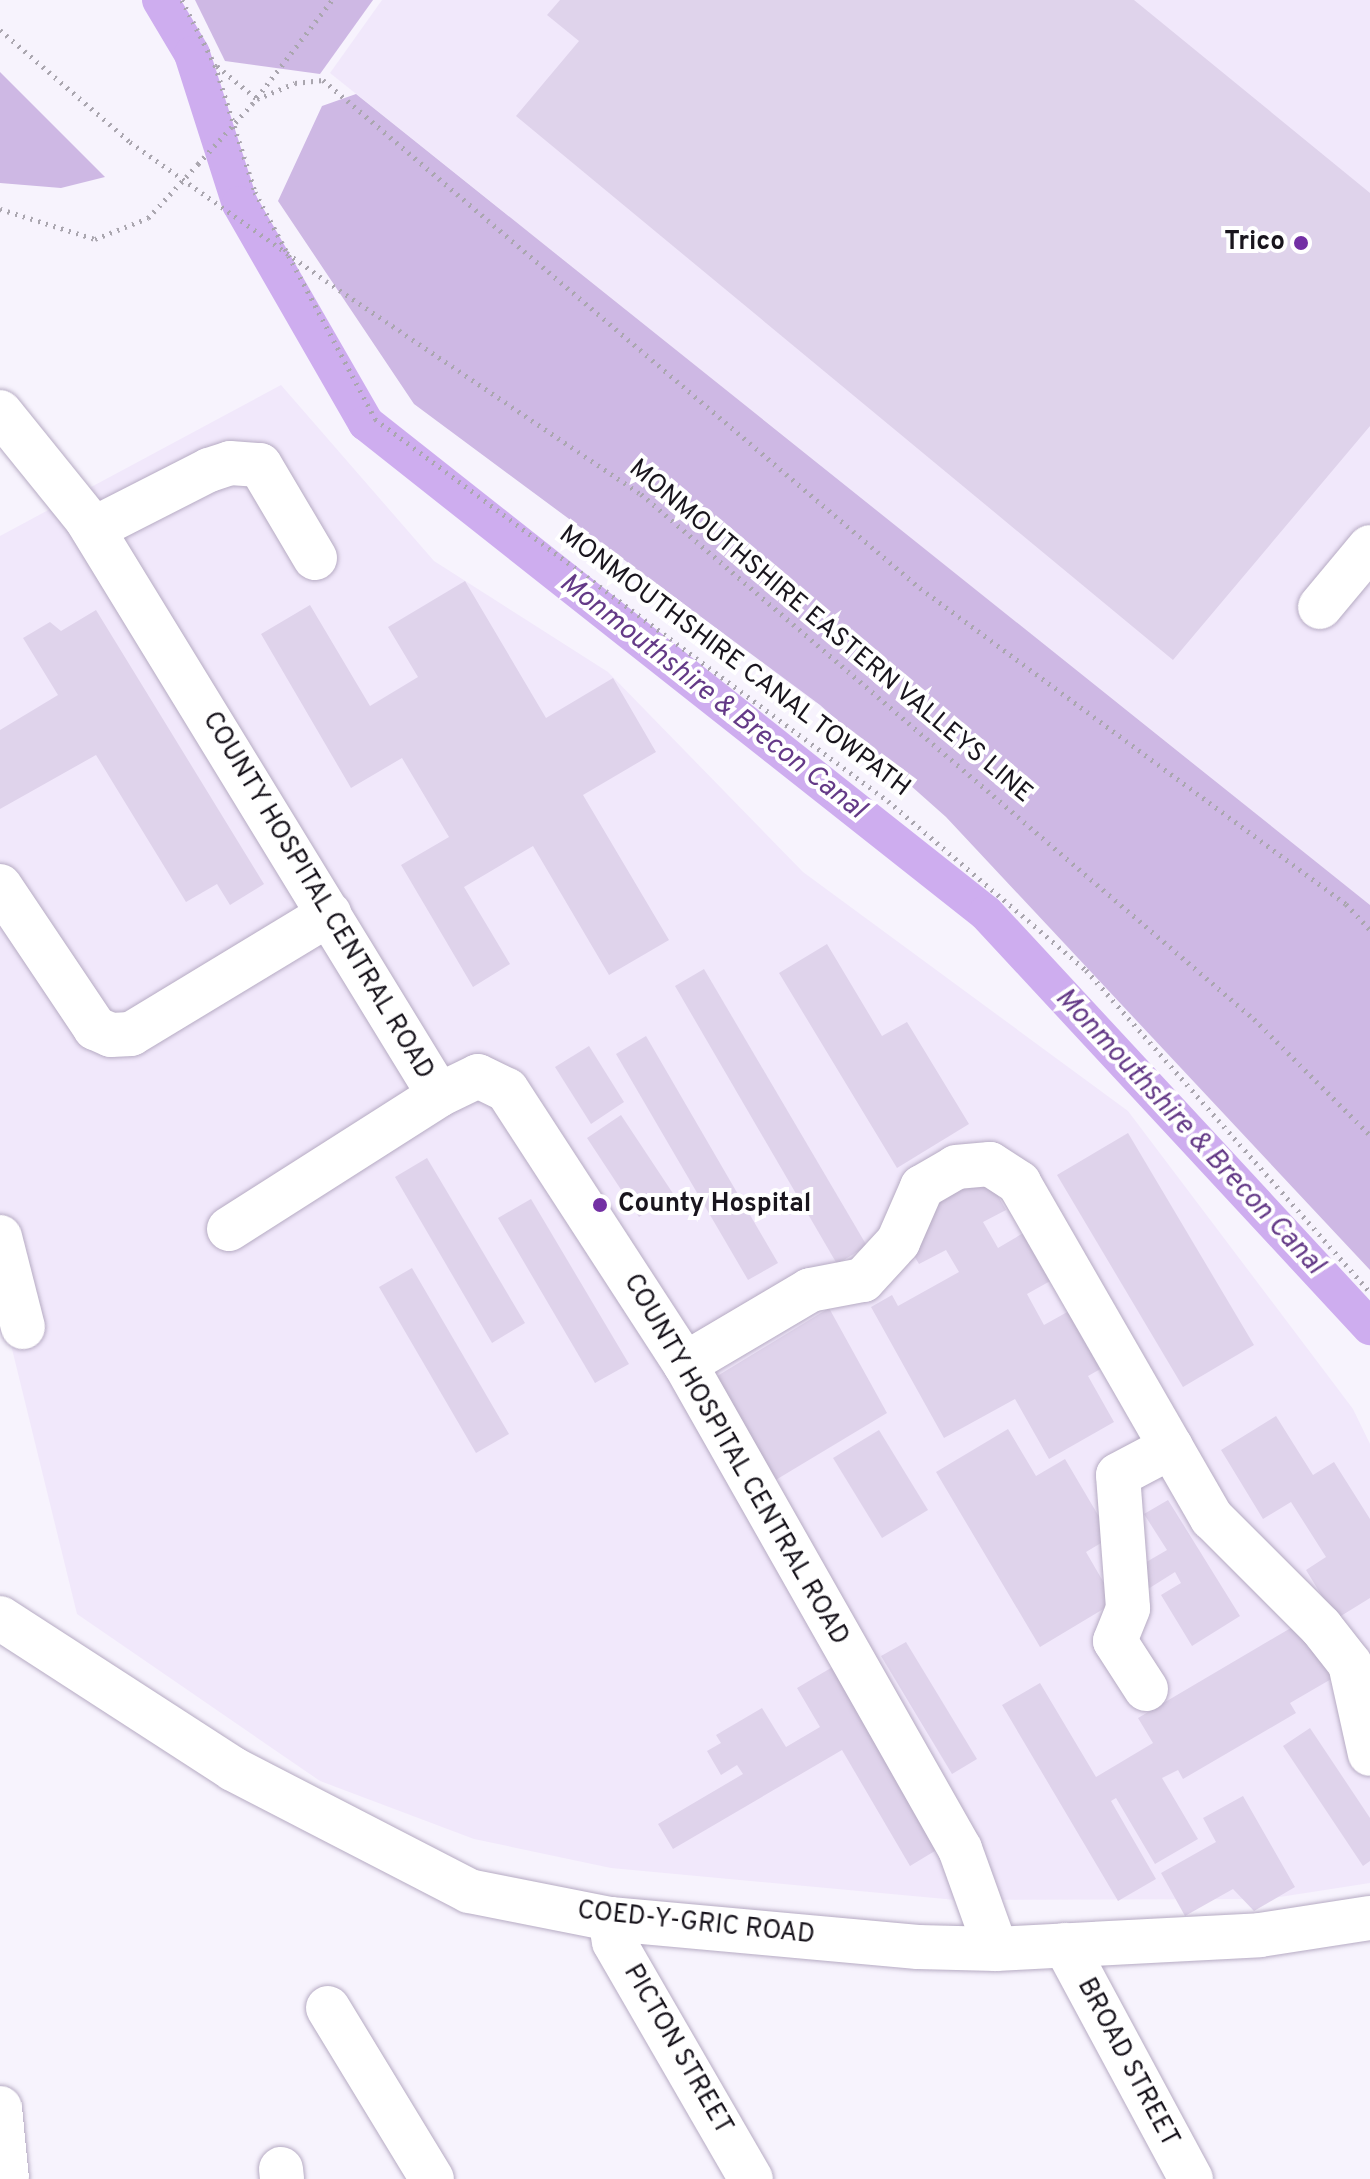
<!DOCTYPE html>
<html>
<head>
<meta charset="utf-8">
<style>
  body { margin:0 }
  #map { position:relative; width:1370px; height:2179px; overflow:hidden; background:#f7f3fd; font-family:Overpass,sans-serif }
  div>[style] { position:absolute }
  .built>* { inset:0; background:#f1e8fb }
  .green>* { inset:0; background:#ceb8e4 }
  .canal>* { height:36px; margin:-18px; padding:0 18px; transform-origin:18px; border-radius:18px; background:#ceadef }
  .building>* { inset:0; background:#dfd3eb }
  .path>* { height:5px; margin-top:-2.5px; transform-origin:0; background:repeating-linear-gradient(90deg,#aaa6af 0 2px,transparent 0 8px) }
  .roads { filter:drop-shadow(0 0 2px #b6abc3) drop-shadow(0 0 2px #b6abc3) }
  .minor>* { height:44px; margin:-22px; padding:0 22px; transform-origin:22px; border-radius:22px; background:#fff }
  .path-bridge>* { height:5px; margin-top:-2.5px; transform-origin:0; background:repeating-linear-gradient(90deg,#aaa6af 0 2px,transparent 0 8px) }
  .dots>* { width:22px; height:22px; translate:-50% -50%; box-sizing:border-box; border:4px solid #fff; border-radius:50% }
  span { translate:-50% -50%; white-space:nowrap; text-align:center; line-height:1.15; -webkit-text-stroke:8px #fff; paint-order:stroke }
  .poi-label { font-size:26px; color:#19151d; font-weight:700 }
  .right { translate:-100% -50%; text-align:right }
  .left { translate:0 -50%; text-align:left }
  .street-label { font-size:26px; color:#19151d }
  .water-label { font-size:28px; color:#643a87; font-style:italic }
</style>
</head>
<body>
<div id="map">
  <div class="built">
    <div style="clip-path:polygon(382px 0,1370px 0,1370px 905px,330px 73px)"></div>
    <div style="clip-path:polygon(281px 385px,434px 561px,608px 672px,803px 872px,1128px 1111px,1353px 1409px,1370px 1444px,1370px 1883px,1266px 1899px,956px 1900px,611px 1868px,474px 1839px,320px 1781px,77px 1614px,0 1300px,0 536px)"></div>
  </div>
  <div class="green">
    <div style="clip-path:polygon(195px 0,373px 0,320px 74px,225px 61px)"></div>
    <div style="clip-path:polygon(0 72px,105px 177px,61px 188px,0 183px)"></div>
    <div style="clip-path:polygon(356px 94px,1370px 905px,1370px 1270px,946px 817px,820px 705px,414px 404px,278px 201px,322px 106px)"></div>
  </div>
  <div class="canal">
    <div style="left:160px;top:0;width:63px;rotate:59.3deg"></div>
    <div style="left:192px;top:54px;width:157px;rotate:72.3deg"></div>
    <div style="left:240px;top:204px;width:253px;rotate:60.1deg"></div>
    <div style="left:366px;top:423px;width:790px;rotate:38.32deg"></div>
    <div style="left:986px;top:913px;width:565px;rotate:47.15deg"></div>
  </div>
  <div class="building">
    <div style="clip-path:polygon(560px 0,1134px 0,1370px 193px,1370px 426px,1173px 660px,516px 116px,579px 41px,547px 15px)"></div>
    <div style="clip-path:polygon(465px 581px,546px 718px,613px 678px,656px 752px,583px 795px,669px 940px,609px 975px,533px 846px,464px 887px,510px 964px,473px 987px,401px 865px,449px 837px,402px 758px,351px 788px,261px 634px,310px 605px,370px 706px,418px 677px,388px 627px)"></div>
    <div style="clip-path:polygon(96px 610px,264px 884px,230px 905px,217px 884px,186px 902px,96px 755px,0 809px,0 730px,58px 695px,23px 638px,50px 622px,61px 631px)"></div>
    <div style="clip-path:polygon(827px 944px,882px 1036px,907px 1022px,969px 1124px,897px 1168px,779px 973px)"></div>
    <div style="clip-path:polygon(704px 969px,867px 1246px,837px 1264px,675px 986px)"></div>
    <div style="clip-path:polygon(646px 1036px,778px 1263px,748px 1280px,616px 1054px)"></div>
    <div style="clip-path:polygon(589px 1046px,624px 1102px,591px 1124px,555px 1067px)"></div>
    <div style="clip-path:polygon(621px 1115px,674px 1195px,639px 1217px,587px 1138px)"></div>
    <div style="clip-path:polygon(1128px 1133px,1254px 1345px,1183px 1387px,1057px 1175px)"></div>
    <div style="clip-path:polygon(427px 1158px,525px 1323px,492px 1343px,395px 1177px)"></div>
    <div style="clip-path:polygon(970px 1177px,989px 1180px,1006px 1210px,983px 1222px,998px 1248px,1025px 1232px,1052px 1280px,1027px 1294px,1044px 1325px,1078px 1306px,1111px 1363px,1088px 1376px,1114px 1422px,1049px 1459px,1015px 1399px,944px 1438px,871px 1307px,892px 1295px,898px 1306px,959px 1272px,946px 1250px,919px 1264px,910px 1249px,921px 1203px)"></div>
    <div style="clip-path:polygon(531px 1199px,629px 1364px,595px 1383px,498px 1218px)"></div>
    <div style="clip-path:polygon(412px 1268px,509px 1434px,476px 1453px,379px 1287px)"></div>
    <div style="clip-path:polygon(829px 1308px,887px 1413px,774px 1481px,714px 1378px)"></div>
    <div style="clip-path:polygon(1276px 1416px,1313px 1475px,1334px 1462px,1370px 1519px,1370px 1598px,1336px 1619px,1306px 1570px,1326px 1557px,1291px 1502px,1263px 1519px,1221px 1450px)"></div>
    <div style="clip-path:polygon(1008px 1429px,1036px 1476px,1065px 1459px,1111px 1537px,1086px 1552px,1115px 1602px,1040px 1647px,936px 1472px)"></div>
    <div style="clip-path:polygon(879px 1430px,928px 1510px,882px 1538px,833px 1458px)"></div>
    <div style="clip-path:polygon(1168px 1500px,1240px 1616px,1192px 1646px,1161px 1595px,1181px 1583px,1175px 1572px,1148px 1589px,1136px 1568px,1167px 1550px,1144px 1514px)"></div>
    <div style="clip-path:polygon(1301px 1622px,1333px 1678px,1290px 1703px,1296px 1713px,1183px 1779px,1178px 1770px,1162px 1778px,1198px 1839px,1155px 1864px,1116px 1798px,1111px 1801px,1156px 1879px,1118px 1901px,1002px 1705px,1040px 1683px,1096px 1777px,1153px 1743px,1138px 1718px)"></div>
    <div style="clip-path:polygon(906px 1642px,977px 1759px,952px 1774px,881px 1656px)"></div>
    <div style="clip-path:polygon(841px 1662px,948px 1843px,910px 1866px,842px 1750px,673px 1849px,658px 1824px,743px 1774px,737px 1765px,721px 1775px,707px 1751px,721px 1743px,716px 1735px,762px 1708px,786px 1747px,820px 1727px,797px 1688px)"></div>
    <div style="clip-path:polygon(1310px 1728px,1370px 1818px,1370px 1861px,1363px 1866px,1283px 1746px)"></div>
    <div style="clip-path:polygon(1243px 1796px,1295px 1887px,1254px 1911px,1233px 1889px,1185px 1916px,1161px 1873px,1216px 1842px,1203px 1818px)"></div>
  </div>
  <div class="path">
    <div style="left:182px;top:0;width:73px;rotate:63.1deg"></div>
    <div style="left:215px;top:65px;width:133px;rotate:72.5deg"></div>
    <div style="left:255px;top:192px;width:257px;rotate:62.1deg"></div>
    <div style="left:375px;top:419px;width:640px;rotate:36.67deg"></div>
    <div style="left:888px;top:801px;width:260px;rotate:40.5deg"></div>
    <div style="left:1086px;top:970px;width:429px;rotate:48.6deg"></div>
    <div style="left:0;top:30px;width:172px;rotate:40.7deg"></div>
    <div style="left:217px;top:66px;width:52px;rotate:39.5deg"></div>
    <div style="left:257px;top:99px;width:41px;rotate:-22.8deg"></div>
    <div style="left:295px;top:83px;width:28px;rotate:-6deg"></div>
    <div style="left:323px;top:80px;width:784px;rotate:40.4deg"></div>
    <div style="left:920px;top:588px;width:530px;rotate:36.57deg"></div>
    <div style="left:1346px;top:904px;width:35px;rotate:47deg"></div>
    <div style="left:252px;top:104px;width:131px;rotate:-52.4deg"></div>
    <div style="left:0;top:209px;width:100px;rotate:17.5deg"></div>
    <div style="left:95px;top:239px;width:57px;rotate:-21.6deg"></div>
    <div style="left:148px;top:218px;width:74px;rotate:-47.2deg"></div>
    <div style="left:326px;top:281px;width:380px;rotate:34.1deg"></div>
    <div style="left:641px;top:494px;width:807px;rotate:40.58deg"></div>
    <div style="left:1254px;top:1019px;width:164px;rotate:45deg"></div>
  </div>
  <div class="roads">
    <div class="minor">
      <div style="left:0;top:412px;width:139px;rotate:51.1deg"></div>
      <div style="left:87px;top:520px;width:674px;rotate:58.53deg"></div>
      <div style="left:439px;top:1095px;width:43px;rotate:-26deg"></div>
      <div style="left:478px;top:1076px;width:32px;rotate:26deg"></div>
      <div style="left:507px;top:1090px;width:327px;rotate:57deg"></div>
      <div style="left:685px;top:1364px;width:558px;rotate:60.45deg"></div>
      <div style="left:960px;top:1849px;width:106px;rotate:70.2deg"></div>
      <div style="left:93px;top:529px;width:130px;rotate:-27deg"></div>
      <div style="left:209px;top:470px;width:22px;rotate:-18deg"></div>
      <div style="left:230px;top:463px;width:30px;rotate:4deg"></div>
      <div style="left:260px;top:465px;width:108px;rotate:59.4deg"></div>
      <div style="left:1320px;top:607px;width:78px;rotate:-50.2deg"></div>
      <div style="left:0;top:886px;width:171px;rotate:56.2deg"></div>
      <div style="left:95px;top:1028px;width:17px;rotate:24deg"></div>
      <div style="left:111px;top:1035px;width:20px;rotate:-3deg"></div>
      <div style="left:131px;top:1034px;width:232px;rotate:-31.2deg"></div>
      <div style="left:229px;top:1229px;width:249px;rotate:-32.5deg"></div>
      <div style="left:0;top:1237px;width:93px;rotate:75.7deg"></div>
      <div style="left:685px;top:1364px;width:145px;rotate:-30.6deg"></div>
      <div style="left:810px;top:1290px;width:54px;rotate:-10.7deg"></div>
      <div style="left:863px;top:1280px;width:52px;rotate:-47.4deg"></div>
      <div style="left:898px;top:1242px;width:60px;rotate:-66.4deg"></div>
      <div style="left:922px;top:1187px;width:39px;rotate:-30deg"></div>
      <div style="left:956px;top:1167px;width:34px;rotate:-5deg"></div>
      <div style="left:990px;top:1164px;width:35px;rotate:33deg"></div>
      <div style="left:1019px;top:1183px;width:387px;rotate:60.1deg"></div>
      <div style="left:1212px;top:1518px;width:154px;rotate:45deg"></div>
      <div style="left:1321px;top:1627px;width:47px;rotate:51.9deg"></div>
      <div style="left:1350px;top:1664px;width:92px;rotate:77.5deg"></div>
      <div style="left:0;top:1618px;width:278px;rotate:32.9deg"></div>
      <div style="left:233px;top:1769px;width:266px;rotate:27.3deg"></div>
      <div style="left:469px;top:1891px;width:144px;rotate:11.2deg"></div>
      <div style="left:610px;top:1919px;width:309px;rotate:5.2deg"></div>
      <div style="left:918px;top:1947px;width:78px;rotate:1.5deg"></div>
      <div style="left:996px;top:1949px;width:264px;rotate:-3deg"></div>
      <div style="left:1260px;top:1935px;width:111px;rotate:-8.8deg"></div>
      <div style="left:1146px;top:1689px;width:57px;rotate:-122.9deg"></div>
      <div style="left:1115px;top:1641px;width:35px;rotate:-68deg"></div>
      <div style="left:1128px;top:1608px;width:133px;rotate:-94.3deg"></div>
      <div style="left:1118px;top:1475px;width:60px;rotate:-27.8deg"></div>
      <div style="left:610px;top:1919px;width:23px;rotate:80deg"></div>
      <div style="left:614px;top:1942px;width:274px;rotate:60deg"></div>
      <div style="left:1065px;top:1945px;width:266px;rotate:61.7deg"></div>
      <div style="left:328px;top:2008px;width:200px;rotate:58.7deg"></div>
      <div style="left:0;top:2108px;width:71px;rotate:84.4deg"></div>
      <div style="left:281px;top:2169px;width:10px;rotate:84deg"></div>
    </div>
  </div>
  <div class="path-bridge">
    <div style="left:130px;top:142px;width:240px;rotate:35.3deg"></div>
    <div style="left:198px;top:164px;width:81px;rotate:-48deg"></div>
  </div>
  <div class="dots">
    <div style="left:1301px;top:243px;background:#7330a4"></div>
    <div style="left:600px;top:1205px;background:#7330a4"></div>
  </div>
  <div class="poi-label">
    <span class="right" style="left:1285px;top:243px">Trico</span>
    <span class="left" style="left:618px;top:1205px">County Hospital</span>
  </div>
  <div class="street-label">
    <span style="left:830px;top:632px;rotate:40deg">MONMOUTHSHIRE EASTERN VALLEYS LINE</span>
    <span style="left:734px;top:662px;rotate:37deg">MONMOUTHSHIRE CANAL TOWPATH</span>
    <span style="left:317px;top:896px;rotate:59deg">COUNTY HOSPITAL CENTRAL ROAD</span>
    <span style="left:735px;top:1460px;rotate:60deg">COUNTY HOSPITAL CENTRAL ROAD</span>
    <span style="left:696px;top:1924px;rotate:6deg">COED-Y-GRIC ROAD</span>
    <span style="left:677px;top:2050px;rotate:60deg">PICTON STREET</span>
    <span style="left:1127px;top:2063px;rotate:62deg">BROAD STREET</span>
  </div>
  <div class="water-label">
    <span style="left:712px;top:697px;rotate:38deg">Monmouthshire &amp; Brecon Canal</span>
    <span style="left:1189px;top:1132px;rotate:47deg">Monmouthshire &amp; Brecon Canal</span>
  </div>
</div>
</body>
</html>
